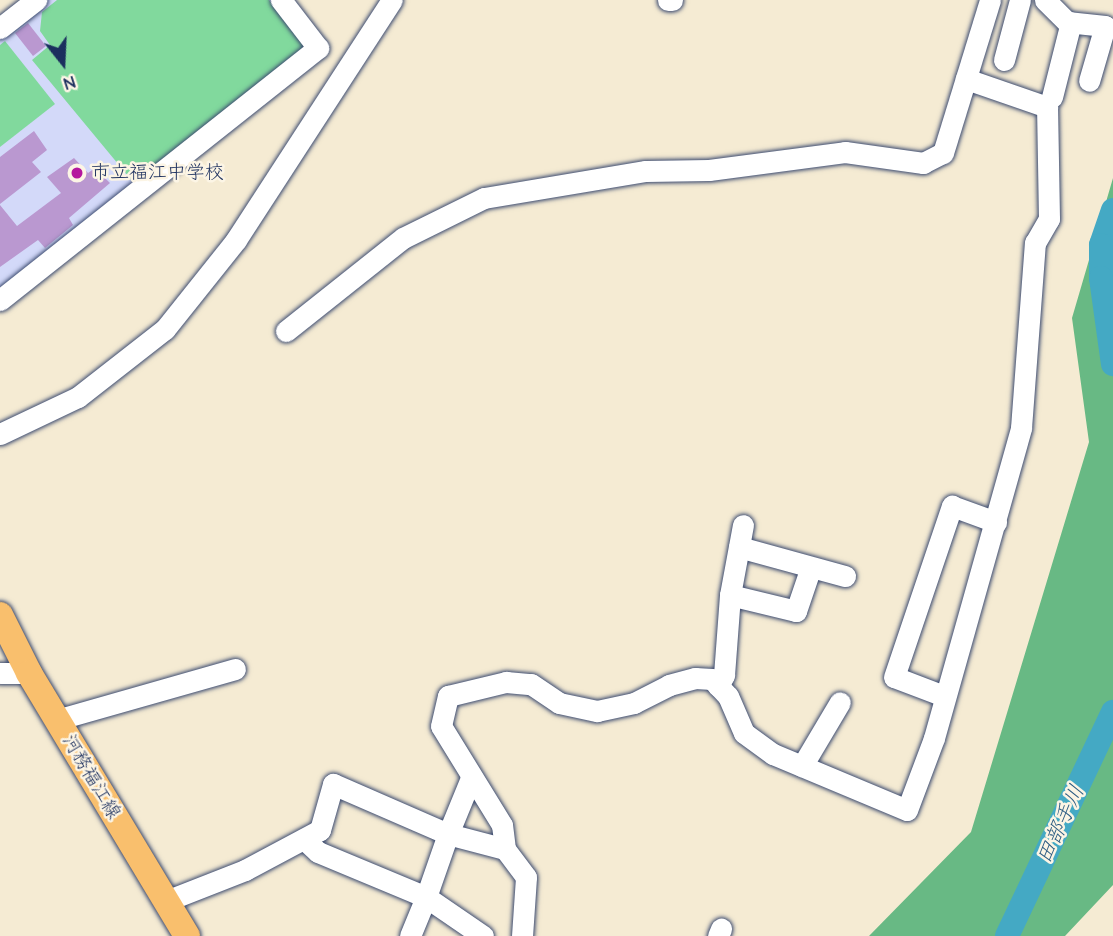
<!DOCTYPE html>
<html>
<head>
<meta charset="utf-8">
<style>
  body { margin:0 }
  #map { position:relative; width:1113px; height:936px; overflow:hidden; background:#f5ebd3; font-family:"Comic Neue","Klee One",sans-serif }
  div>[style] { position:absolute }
  .built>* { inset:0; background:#d3d9f9 }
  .green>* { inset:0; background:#81d99d }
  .forest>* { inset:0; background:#68b984 }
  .river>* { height:24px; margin:-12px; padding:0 12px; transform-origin:12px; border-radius:12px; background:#44a9c4 }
  .building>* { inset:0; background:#ba98d0 }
  .roads { filter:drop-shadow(0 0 2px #3c4b70) drop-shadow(0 0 2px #3c4b70) }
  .minor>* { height:21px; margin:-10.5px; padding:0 10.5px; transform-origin:10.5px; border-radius:10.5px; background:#fff }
  .major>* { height:26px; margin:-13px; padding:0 13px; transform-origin:13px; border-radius:13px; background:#f9bf6d }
  .dots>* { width:19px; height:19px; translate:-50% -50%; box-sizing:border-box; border:4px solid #fcf5e5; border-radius:50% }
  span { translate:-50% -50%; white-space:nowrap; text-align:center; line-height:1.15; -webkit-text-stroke:5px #fcf5e5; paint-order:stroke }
  .poi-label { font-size:19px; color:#1b2f5e }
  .left { translate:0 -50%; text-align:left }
  .street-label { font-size:19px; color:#1b2f5e }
  .water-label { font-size:21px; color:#295a82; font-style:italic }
  .north { position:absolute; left:28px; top:28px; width:70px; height:70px; -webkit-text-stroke:5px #fcf5e5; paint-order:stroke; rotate:162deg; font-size:19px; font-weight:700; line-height:28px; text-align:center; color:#1b2f5e }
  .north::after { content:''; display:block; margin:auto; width:24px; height:32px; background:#1b2f5e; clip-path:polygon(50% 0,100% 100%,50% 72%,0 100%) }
</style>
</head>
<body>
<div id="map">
  <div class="built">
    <div style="clip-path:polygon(45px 0,274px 0,309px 44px,0 294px,0 36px)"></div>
  </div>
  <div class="green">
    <div style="clip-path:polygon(57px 0,269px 0,305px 44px,303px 52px,133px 182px,32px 60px,50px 45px,40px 31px,42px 12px)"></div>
    <div style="clip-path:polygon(5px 41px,55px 104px,0 147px,0 45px)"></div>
  </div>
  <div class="forest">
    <div style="clip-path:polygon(1113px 178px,1113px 885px,1065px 936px,869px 936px,971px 832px,1089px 442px,1072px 318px)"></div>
  </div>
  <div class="river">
    <div style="left:1113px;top:210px;width:37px;rotate:109deg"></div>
    <div style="left:1101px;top:245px;width:33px;rotate:90deg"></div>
    <div style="left:1101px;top:278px;width:87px;rotate:82.1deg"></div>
    <div style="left:1007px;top:936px;width:248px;rotate:-64.7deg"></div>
  </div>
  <div class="building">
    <div style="clip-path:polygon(28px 23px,46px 46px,33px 56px,15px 33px)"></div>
    <div style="clip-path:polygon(34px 131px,47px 150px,32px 162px,41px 172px,0 204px,0 157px)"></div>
    <div style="clip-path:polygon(74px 158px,88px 173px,95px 168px,110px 183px,69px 218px,73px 225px,45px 248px,38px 240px,0 267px,0 205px,17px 226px,61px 193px,47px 177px)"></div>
  </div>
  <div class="roads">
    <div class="minor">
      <div style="left:668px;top:0;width:4px"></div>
      <div style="left:1045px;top:0;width:31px;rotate:45deg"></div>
      <div style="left:1067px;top:22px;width:38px;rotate:6deg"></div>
      <div style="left:1105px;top:26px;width:57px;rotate:106.2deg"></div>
      <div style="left:0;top:28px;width:46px;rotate:-37.9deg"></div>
      <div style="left:1004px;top:60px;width:62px;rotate:-75.1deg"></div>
      <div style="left:1052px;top:97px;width:77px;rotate:-75.8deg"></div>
      <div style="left:0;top:300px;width:406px;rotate:-38.4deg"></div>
      <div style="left:318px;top:48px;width:61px;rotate:-127.6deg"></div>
      <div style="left:286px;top:331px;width:149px;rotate:-38.5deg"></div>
      <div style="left:403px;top:238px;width:90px;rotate:-26.3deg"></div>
      <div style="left:484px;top:198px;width:164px;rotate:-9.5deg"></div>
      <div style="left:646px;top:171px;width:63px;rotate:-0.9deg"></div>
      <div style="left:709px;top:170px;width:137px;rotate:-7.5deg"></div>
      <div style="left:845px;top:152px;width:79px;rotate:8deg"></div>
      <div style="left:923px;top:163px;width:22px;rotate:-27deg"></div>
      <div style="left:943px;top:153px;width:160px;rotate:-72.9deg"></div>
      <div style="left:0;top:434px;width:86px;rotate:-25.4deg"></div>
      <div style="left:78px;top:397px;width:110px;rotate:-38deg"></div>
      <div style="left:165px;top:329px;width:114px;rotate:-51.4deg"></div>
      <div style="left:236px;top:240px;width:286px;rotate:-57deg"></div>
      <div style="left:739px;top:547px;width:110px;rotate:15.3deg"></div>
      <div style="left:730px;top:595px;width:68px;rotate:13.6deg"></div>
      <div style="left:796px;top:611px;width:46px;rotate:-71.2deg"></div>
      <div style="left:0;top:673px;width:29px"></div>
      <div style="left:718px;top:686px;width:13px;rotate:-61deg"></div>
      <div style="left:724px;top:675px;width:80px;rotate:-85.7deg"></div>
      <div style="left:730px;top:595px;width:71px;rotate:-79.5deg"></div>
      <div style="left:944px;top:696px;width:53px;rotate:-159.2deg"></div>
      <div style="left:894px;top:677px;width:181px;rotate:-71.3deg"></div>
      <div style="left:952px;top:506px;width:47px;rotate:20deg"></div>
      <div style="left:56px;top:720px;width:186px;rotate:-15.9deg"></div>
      <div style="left:802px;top:766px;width:74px;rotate:-59.3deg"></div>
      <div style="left:471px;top:778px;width:61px;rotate:112.3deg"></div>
      <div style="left:448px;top:834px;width:59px;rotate:14.7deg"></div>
      <div style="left:304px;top:839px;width:19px;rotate:43deg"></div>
      <div style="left:318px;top:852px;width:117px;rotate:22.6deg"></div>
      <div style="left:426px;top:897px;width:42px;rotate:112.3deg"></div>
      <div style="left:166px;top:901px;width:85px;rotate:-21.4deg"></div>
      <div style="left:245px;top:870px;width:85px;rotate:-28.1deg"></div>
      <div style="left:320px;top:830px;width:48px;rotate:-74.2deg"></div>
      <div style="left:333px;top:784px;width:125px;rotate:23.5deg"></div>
      <div style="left:448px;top:834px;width:67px;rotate:109.2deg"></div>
      <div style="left:426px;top:897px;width:69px;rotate:34.4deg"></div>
      <div style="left:522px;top:936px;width:59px;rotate:-86.1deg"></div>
      <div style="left:526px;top:877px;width:35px;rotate:-127deg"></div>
      <div style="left:505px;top:849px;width:24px;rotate:-97deg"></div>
      <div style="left:502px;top:825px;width:116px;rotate:-121.6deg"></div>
      <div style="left:441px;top:726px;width:31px;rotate:-77deg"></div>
      <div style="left:448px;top:696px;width:60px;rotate:-13.6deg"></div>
      <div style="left:506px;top:682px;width:25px;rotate:5deg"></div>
      <div style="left:531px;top:684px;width:34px;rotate:34deg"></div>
      <div style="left:559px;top:703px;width:39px;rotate:12deg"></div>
      <div style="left:597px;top:711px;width:38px;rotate:-12deg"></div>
      <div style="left:634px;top:703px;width:39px;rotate:-27deg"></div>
      <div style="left:669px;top:685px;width:27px;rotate:-15deg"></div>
      <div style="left:695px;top:678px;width:17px;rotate:3deg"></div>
      <div style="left:712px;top:679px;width:23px;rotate:47deg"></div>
      <div style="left:728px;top:696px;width:40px;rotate:66.6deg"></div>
      <div style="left:744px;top:733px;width:36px;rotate:36deg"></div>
      <div style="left:773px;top:754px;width:145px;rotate:22.7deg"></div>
      <div style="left:907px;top:810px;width:77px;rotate:-69.4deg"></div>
      <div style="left:934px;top:738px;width:322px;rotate:-74.3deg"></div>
      <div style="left:1021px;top:428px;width:186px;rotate:-85.7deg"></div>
      <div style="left:1035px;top:243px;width:28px;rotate:-60deg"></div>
      <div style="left:1049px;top:219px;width:112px;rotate:-91deg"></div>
      <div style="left:1047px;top:107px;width:86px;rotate:-160.9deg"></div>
      <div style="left:718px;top:936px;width:8px;rotate:-67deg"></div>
    </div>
    <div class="major">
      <div style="left:0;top:615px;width:65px;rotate:63.4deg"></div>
      <div style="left:29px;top:673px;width:307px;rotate:59deg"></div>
    </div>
  </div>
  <div class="dots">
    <div style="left:77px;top:173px;background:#b5179e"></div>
  </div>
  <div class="poi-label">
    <span class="left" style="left:91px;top:173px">市立福江中学校</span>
  </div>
  <div class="street-label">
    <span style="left:91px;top:777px;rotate:59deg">河務福江線</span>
  </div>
  <div class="water-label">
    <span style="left:1060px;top:824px;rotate:-65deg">田部手川</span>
  </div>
  <div class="north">N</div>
</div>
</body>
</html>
